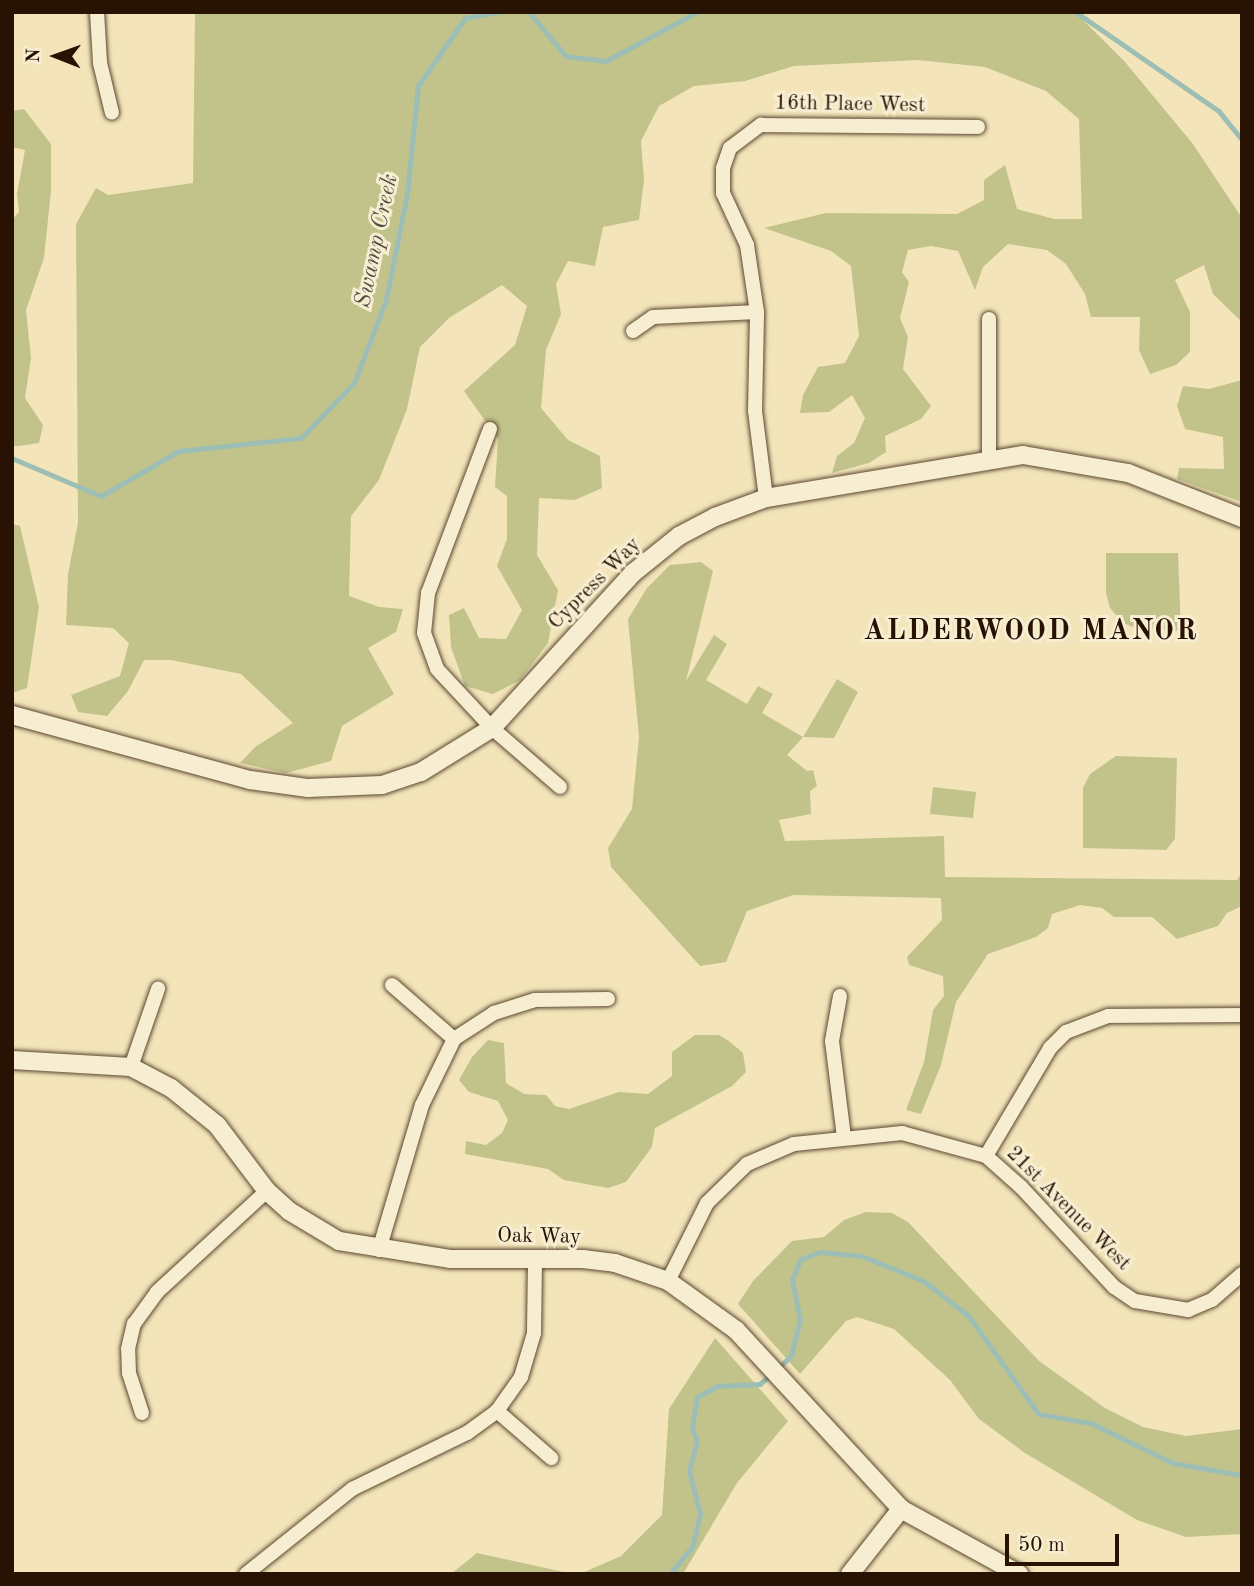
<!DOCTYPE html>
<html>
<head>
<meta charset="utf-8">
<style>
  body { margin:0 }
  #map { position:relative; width:1254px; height:1586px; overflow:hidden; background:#f3e5b9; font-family:"Old Standard TT",serif }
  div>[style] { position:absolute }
  .green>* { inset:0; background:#c1c38b }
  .stream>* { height:4.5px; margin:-2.25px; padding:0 2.25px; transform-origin:2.25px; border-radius:2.25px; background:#9cbeb5 }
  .roads { filter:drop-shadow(0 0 2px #5b4731) drop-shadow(0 0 2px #5b4731) }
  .minor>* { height:14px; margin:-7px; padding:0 7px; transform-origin:7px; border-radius:7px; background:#f7eed2 }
  .tertiary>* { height:18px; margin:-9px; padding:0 9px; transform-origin:9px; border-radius:9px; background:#f7eed2 }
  span { translate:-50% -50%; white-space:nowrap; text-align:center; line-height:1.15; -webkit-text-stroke:6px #f7eed2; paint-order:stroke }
  .street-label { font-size:21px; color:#281204 }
  .water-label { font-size:23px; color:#514e42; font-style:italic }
  .district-label { font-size:28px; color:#281204; font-weight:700; letter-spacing:2px }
  .frame { position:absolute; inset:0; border:14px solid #281204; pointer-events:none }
  .north { position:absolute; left:21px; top:21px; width:70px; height:70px; -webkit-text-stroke:5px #f7eed2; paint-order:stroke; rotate:271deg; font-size:19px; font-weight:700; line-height:28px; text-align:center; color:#281204 }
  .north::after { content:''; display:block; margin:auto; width:24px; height:32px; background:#281204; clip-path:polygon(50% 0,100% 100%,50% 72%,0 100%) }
  .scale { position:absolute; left:1005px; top:1534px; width:114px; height:32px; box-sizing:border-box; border:4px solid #281204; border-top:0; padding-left:9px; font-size:21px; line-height:24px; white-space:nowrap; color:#281204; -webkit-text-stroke:5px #f7eed2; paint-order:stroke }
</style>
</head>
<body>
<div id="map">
  <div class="green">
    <div style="clip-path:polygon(195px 12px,1075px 12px,1125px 62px,1193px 144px,1242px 218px,1242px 322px,1213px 294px,1204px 265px,1175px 280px,1190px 312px,1190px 352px,1176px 365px,1150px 374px,1139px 350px,1140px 317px,1091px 317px,1085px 294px,1066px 264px,1047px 250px,1008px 244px,983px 267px,975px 290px,958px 251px,931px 246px,908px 250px,902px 272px,909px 282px,900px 318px,908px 337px,903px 369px,931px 406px,921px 419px,885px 436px,886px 452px,869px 463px,832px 473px,837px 456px,854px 443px,865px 418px,852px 395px,829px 412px,800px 413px,803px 395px,818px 367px,845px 363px,859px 336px,851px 266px,831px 251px,764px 228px,826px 213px,957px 214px,984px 200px,984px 180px,1005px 165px,1017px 209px,1054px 219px,1082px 219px,1079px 119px,1046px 91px,985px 67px,918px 60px,794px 66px,745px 81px,694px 86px,659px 106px,641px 141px,644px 180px,639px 220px,603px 227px,595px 266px,568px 261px,556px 284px,561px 314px,546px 350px,541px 408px,568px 440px,600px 456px,602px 488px,575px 500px,539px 498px,537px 555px,558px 590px,548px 643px,520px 680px,493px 694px,465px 686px,451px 647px,449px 615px,464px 608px,479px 638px,506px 639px,522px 610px,497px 566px,507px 539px,507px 496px,495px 487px,498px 439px,464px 391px,515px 345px,527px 306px,502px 285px,449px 318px,420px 347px,407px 409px,379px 480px,351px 516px,349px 596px,379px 607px,403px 609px,396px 632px,368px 648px,394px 694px,342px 726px,331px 761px,286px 773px,240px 763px,255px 747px,293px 723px,241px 674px,171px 660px,144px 660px,128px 691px,107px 716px,78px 712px,71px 695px,120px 676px,129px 643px,113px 628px,66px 625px,68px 574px,78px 523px,76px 224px,96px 188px,108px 195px,193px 183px)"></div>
    <div style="clip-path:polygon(24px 109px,51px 144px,51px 191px,44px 258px,26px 310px,31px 358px,25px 398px,43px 425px,39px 443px,19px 446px,12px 446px,12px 220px,19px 212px,17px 194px,25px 150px,12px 147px,12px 111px)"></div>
    <div style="clip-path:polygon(1242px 380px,1242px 502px,1177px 479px,1179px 468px,1224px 469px,1223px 437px,1185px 429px,1177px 406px,1183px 386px,1209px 389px)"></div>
    <div style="clip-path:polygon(12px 524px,20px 526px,39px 607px,27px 688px,12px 693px)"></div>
    <div style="clip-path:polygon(1106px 553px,1178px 553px,1181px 631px,1138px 629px,1123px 623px,1110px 608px,1106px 593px)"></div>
    <div style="clip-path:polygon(701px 562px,713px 571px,686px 681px,714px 635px,727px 644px,706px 680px,747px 704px,758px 686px,773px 694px,762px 713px,803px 737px,837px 679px,858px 692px,834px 738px,803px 737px,787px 755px,807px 771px,813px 770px,817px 786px,810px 791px,811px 814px,779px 820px,785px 841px,944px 836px,945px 877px,1237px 880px,1242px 872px,1242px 906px,1227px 913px,1218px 926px,1177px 939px,1152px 917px,1114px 917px,1102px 908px,1080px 905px,1052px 914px,1048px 928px,1036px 937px,988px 954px,956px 1002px,941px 1065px,921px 1114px,906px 1110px,924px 1062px,933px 1010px,944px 996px,943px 976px,909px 965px,907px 957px,942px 920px,941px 898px,793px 895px,747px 911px,726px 962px,700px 966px,611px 867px,608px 848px,632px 809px,639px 737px,628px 619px,647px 588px,670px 565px)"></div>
    <div style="clip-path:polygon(1116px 756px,1177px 758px,1175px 839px,1166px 850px,1083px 848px,1083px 788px,1090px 774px)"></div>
    <div style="clip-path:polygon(933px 787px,976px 792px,973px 818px,930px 814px)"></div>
    <div style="clip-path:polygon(695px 1035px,719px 1035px,729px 1041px,743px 1053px,746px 1072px,732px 1086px,655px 1128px,652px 1147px,626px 1182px,608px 1188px,564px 1180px,548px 1169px,465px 1154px,466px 1141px,486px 1145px,502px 1133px,508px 1120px,498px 1101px,469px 1092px,459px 1080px,472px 1057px,488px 1040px,504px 1043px,506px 1083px,524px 1094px,546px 1095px,555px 1106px,569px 1109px,619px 1092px,648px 1094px,672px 1076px,672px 1052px)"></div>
    <div style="clip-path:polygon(866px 1212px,892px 1213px,908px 1222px,1039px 1361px,1105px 1408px,1143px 1427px,1186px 1436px,1242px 1429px,1242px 1534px,1186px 1537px,1137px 1520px,1025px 1453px,979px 1419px,950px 1380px,894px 1329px,857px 1317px,846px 1321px,800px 1374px,738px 1304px,753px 1281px,792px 1241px,824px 1237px,844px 1220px)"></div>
    <div style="clip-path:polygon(715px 1338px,788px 1421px,737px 1483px,683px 1574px,580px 1574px,621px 1556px,662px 1515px,669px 1409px)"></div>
    <div style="clip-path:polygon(477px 1553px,573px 1574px,451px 1574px)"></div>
  </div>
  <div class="stream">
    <div style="left:529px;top:12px;width:57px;rotate:49.9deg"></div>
    <div style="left:566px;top:56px;width:40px;rotate:7.1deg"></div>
    <div style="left:606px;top:61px;width:103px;rotate:-28.3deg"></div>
    <div style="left:1076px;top:12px;width:174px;rotate:34.7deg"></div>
    <div style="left:1219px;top:111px;width:36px;rotate:51deg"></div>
    <div style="left:12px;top:458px;width:97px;rotate:23.1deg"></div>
    <div style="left:101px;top:496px;width:90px;rotate:-30deg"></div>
    <div style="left:179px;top:451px;width:123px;rotate:-6.1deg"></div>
    <div style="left:301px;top:438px;width:76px;rotate:-46.1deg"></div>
    <div style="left:354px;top:383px;width:89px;rotate:-68.9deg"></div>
    <div style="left:386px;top:300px;width:108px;rotate:-78.8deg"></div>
    <div style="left:407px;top:194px;width:109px;rotate:-84.2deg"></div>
    <div style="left:418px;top:86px;width:83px;rotate:-55.3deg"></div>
    <div style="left:465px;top:18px;width:36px;rotate:-10deg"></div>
    <div style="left:778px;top:1368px;width:18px;rotate:-43deg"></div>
    <div style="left:791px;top:1356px;width:37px;rotate:-76deg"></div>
    <div style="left:800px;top:1320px;width:41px;rotate:-101.3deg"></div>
    <div style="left:792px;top:1280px;width:22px;rotate:-68deg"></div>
    <div style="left:800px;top:1260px;width:22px;rotate:-22deg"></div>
    <div style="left:820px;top:1252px;width:42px;rotate:5.4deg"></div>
    <div style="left:862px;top:1256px;width:67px;rotate:22deg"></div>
    <div style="left:924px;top:1281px;width:57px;rotate:37.9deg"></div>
    <div style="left:969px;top:1316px;width:120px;rotate:54.5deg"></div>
    <div style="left:1039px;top:1414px;width:53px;rotate:9.8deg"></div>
    <div style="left:1091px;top:1423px;width:91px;rotate:26deg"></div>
    <div style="left:1173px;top:1463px;width:70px;rotate:9.9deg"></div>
    <div style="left:670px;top:1574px;width:35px;rotate:-51deg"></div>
    <div style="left:692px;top:1547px;width:34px;rotate:-76deg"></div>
    <div style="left:700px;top:1514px;width:44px;rotate:-104.3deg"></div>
    <div style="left:689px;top:1471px;width:30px;rotate:-75deg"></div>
    <div style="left:697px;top:1442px;width:15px;rotate:-110deg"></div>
    <div style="left:692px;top:1428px;width:31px;rotate:-81deg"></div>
    <div style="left:697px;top:1397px;width:24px;rotate:-28deg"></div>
    <div style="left:718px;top:1386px;width:42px;rotate:-2.7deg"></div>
    <div style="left:760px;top:1384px;width:15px;rotate:-42deg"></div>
  </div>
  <div class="roads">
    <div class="minor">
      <div style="left:97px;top:12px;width:51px;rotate:86.6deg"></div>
      <div style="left:100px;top:63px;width:51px;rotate:76.5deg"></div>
      <div style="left:989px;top:319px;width:138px;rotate:90deg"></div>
      <div style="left:633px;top:331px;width:24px;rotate:-35deg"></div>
      <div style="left:653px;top:317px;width:104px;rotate:-2.8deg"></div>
      <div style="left:490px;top:429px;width:175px;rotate:110.7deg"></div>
      <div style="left:428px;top:593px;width:40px;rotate:95.7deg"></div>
      <div style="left:424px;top:633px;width:38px;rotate:70deg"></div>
      <div style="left:437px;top:669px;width:81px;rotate:47deg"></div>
      <div style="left:492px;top:728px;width:90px;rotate:40.9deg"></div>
      <div style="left:766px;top:498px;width:88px;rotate:-97.2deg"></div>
      <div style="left:755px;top:411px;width:99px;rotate:-88.8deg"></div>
      <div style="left:757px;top:312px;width:68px;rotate:-98.5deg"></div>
      <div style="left:747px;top:245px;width:57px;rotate:-114.8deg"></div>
      <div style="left:723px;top:193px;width:25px;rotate:-90deg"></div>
      <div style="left:723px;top:168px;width:21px;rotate:-71deg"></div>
      <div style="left:730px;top:148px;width:39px;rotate:-37deg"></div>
      <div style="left:761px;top:125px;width:217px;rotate:0.5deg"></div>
      <div style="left:392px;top:985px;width:82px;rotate:41.1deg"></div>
      <div style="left:840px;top:996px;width:46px;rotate:100.1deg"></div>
      <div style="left:832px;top:1041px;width:97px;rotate:82.9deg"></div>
      <div style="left:131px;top:1067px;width:83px;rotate:-70.9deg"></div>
      <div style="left:986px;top:1156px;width:126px;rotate:-59.3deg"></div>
      <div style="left:1050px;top:1048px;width:23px;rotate:-45deg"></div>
      <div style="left:1066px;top:1032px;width:45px;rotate:-20.9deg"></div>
      <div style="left:1108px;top:1016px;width:134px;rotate:-0.4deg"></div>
      <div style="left:379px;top:1250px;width:151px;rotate:-73.5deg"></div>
      <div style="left:422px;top:1105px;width:73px;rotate:-64.1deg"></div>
      <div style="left:454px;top:1039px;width:48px;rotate:-33deg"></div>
      <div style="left:494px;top:1013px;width:43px;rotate:-17.6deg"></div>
      <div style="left:535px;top:1000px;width:73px;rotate:-0.8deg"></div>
      <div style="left:668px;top:1281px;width:87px;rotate:-63.4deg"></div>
      <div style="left:707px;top:1203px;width:56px;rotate:-44.3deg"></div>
      <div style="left:747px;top:1164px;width:51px;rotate:-23.1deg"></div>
      <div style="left:794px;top:1144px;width:109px;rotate:-5.8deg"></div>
      <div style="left:902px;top:1133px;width:87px;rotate:15.3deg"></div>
      <div style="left:986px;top:1156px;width:47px;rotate:41.5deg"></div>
      <div style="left:1021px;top:1187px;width:137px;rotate:47.1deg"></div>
      <div style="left:1114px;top:1287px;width:25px;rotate:34deg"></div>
      <div style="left:1135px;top:1301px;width:54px;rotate:9.6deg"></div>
      <div style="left:1188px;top:1310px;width:26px;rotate:-23deg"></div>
      <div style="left:1212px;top:1300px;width:40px;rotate:-41deg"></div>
      <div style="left:497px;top:1411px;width:72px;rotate:41deg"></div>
      <div style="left:142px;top:1413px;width:42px;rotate:-108deg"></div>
      <div style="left:129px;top:1373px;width:24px;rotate:-92deg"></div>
      <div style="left:128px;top:1349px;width:26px;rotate:-77deg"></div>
      <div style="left:134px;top:1324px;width:39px;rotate:-54deg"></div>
      <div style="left:157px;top:1292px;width:149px;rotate:-42.6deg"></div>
      <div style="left:246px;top:1574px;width:136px;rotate:-38.7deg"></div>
      <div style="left:352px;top:1489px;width:128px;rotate:-26deg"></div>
      <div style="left:467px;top:1433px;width:37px;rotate:-36deg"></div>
      <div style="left:497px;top:1411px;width:42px;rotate:-54.8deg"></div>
      <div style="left:521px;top:1377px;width:46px;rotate:-73.5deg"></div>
      <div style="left:534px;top:1333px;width:74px;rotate:-89.2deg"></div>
    </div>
    <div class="tertiary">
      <div style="left:12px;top:715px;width:247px;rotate:15.3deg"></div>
      <div style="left:250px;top:780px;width:59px;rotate:7.9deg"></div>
      <div style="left:308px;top:788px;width:74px;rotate:-2.3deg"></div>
      <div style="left:382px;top:785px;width:41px;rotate:-18.4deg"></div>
      <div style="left:421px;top:772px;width:84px;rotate:-31.8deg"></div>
      <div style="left:492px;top:728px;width:210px;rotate:-47.7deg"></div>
      <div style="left:633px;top:573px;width:59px;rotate:-38.8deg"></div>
      <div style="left:679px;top:536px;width:41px;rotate:-27.8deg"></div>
      <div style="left:715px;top:517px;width:54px;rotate:-20.4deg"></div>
      <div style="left:766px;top:498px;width:261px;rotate:-9.5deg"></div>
      <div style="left:1023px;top:455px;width:107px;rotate:9.7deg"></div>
      <div style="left:1128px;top:473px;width:123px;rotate:21.5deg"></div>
      <div style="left:12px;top:1060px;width:119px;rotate:3.4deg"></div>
      <div style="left:131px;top:1067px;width:45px;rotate:27.7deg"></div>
      <div style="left:171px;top:1088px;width:59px;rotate:38.8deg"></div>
      <div style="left:217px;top:1125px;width:83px;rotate:52.9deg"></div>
      <div style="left:267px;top:1191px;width:30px;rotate:42deg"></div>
      <div style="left:289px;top:1211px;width:58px;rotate:31deg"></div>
      <div style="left:339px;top:1241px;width:112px;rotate:9.2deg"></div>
      <div style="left:450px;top:1259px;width:133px"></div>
      <div style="left:583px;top:1259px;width:32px;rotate:7deg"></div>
      <div style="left:615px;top:1263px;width:56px;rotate:18.8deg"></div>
      <div style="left:668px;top:1281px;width:84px;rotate:35.8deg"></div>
      <div style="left:736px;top:1330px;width:243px;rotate:47.3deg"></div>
      <div style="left:901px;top:1509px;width:135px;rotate:28.8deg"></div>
      <div style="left:850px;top:1574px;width:83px;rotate:-51.9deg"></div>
    </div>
  </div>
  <div class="street-label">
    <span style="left:850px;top:105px;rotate:1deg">16th Place West</span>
    <span style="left:595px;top:584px;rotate:-45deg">Cypress Way</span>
    <span style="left:1068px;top:1209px;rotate:45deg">21st Avenue West</span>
    <span style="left:539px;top:1237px;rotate:1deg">Oak Way</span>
  </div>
  <div class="water-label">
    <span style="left:377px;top:241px;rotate:-78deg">Swamp Creek</span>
  </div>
  <div class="district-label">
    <span style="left:1031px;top:632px">ALDERWOOD MANOR</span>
  </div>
  <div class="frame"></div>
  <div class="north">N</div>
  <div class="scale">50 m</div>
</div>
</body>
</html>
